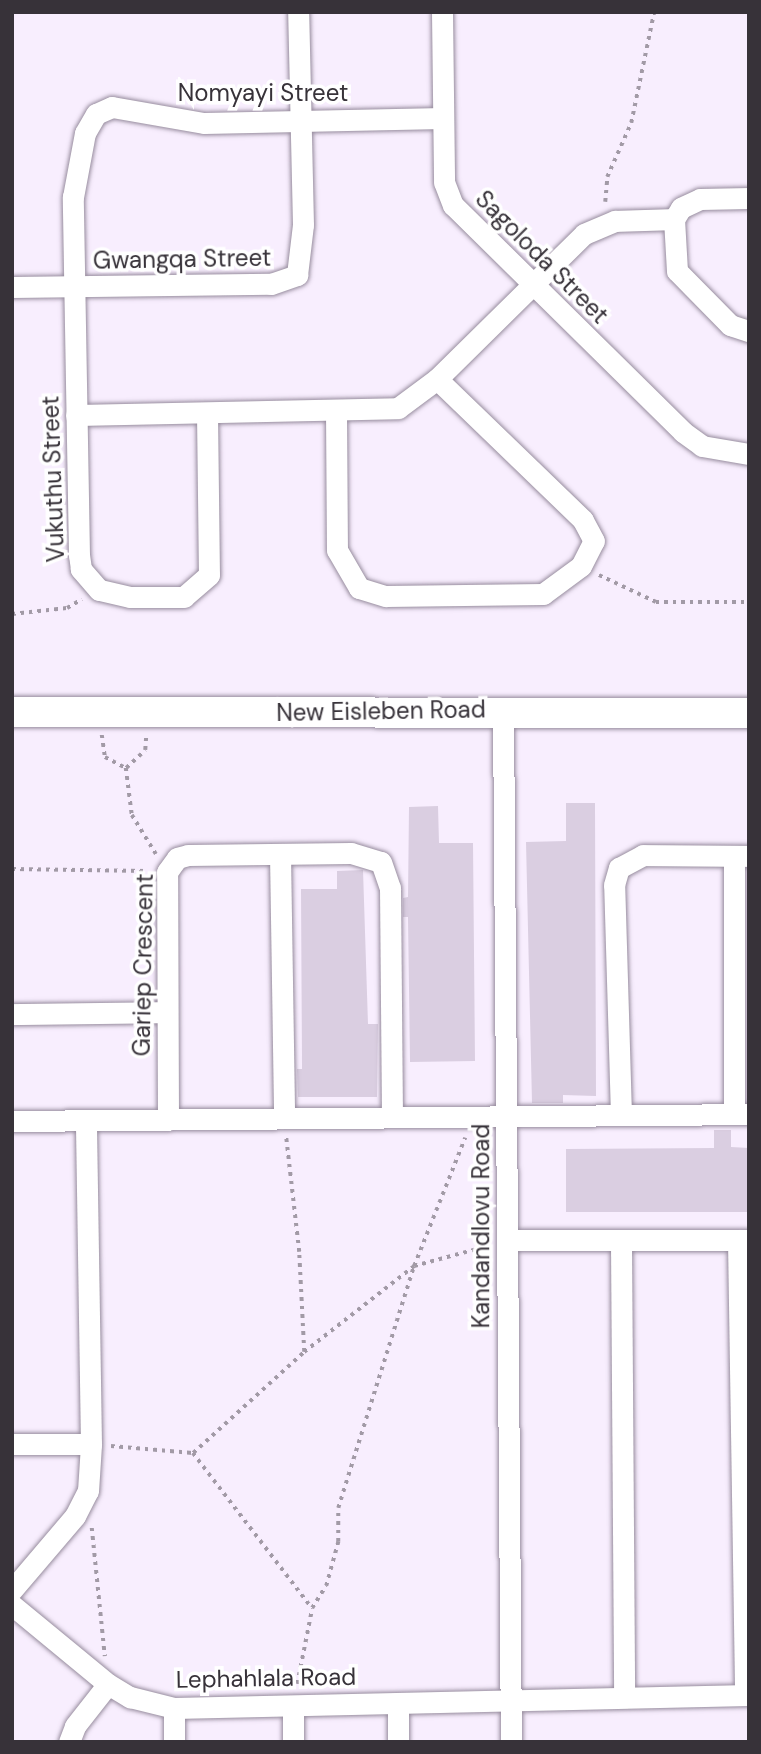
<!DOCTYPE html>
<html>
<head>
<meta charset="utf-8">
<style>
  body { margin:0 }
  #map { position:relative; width:761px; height:1754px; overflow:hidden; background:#f8eefe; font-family:"DM Sans",sans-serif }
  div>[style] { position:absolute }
  .building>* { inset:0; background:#dacee1 }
  .path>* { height:3.5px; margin-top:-1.75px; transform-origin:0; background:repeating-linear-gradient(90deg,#a29aa6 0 3.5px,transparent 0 8.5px) }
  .roads { filter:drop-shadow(0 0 2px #978c9e) drop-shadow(0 0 2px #978c9e) }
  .minor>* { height:21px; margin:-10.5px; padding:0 10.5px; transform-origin:10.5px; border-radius:10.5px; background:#fff }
  .secondary>* { height:30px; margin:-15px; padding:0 15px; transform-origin:15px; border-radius:15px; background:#fff }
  span { translate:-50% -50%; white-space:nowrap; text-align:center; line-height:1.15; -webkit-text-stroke:7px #fff; paint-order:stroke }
  .street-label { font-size:24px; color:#373239 }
  .frame { position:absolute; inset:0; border:14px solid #373239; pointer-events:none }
</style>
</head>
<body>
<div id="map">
  <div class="building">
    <div style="clip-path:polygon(566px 803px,595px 803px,596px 1096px,563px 1095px,563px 1103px,532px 1103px,526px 842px,566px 841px)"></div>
    <div style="clip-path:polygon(438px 806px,439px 843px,473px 843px,475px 1061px,410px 1062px,408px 917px,403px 917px,403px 898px,408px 897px,409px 807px)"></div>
    <div style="clip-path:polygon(363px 870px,368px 1024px,378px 1024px,377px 1097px,298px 1097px,297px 1069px,302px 1069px,301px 889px,337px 889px,337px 871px)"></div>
    <div style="clip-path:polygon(714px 1130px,731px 1130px,731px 1147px,749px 1148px,749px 1212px,566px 1212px,566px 1149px,714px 1148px)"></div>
  </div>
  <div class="path">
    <div style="left:605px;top:202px;width:25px;rotate:-85deg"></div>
    <div style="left:607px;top:177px;width:59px;rotate:-66deg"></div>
    <div style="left:631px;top:123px;width:113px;rotate:-78.3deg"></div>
    <div style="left:599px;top:575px;width:63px;rotate:25.3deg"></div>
    <div style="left:656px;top:602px;width:93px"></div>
    <div style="left:12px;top:614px;width:55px;rotate:-6.2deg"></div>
    <div style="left:67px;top:608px;width:17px;rotate:-31deg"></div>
    <div style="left:102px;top:735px;width:22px;rotate:82deg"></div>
    <div style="left:105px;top:757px;width:24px;rotate:28deg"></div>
    <div style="left:126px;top:768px;width:47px;rotate:82.7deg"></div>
    <div style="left:132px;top:815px;width:46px;rotate:58.4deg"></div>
    <div style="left:126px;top:768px;width:26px;rotate:-43deg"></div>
    <div style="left:145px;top:750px;width:13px;rotate:-86deg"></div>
    <div style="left:12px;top:869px;width:135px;rotate:0.8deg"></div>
    <div style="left:304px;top:1352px;width:140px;rotate:-38deg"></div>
    <div style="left:414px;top:1266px;width:138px;rotate:-68.3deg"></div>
    <div style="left:111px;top:1446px;width:82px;rotate:4.9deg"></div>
    <div style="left:193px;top:1453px;width:150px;rotate:-42.3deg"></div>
    <div style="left:304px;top:1352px;width:100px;rotate:-92.9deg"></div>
    <div style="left:299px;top:1252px;width:115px;rotate:-96.5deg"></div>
    <div style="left:193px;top:1453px;width:195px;rotate:52.5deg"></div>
    <div style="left:92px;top:1528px;width:129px;rotate:84.2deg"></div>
    <div style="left:297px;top:1684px;width:77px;rotate:-78.8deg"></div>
    <div style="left:312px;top:1608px;width:26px;rotate:-58deg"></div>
    <div style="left:326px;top:1586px;width:46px;rotate:-74.7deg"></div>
    <div style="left:338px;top:1542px;width:34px;rotate:-90deg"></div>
    <div style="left:338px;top:1508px;width:254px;rotate:-72.6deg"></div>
    <div style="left:414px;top:1266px;width:77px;rotate:-15.1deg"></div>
  </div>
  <div class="roads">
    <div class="minor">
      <div style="left:442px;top:12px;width:170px;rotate:89.3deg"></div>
      <div style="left:444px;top:182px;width:25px;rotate:69deg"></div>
      <div style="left:453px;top:205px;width:323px;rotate:44.6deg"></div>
      <div style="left:683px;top:432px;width:24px;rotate:36deg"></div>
      <div style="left:702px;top:446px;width:48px;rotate:9.7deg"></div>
      <div style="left:749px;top:198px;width:49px;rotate:178.8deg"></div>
      <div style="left:700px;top:199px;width:21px;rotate:155deg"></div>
      <div style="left:681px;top:208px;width:13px;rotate:122deg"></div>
      <div style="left:674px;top:219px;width:52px;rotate:86.7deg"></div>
      <div style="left:677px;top:271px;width:76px;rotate:45.5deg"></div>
      <div style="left:730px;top:325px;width:20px;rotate:18deg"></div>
      <div style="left:12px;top:287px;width:259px;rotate:-0.7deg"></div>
      <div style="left:271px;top:284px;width:28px;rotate:-19deg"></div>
      <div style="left:297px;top:275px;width:50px;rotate:-83.2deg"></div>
      <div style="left:303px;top:225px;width:213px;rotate:-91.3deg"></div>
      <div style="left:336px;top:411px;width:139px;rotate:89.6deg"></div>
      <div style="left:337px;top:550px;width:44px;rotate:59.9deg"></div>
      <div style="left:359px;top:588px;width:28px;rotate:17deg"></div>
      <div style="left:386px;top:596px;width:157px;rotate:-0.7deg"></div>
      <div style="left:543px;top:594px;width:47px;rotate:-36.4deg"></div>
      <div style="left:581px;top:566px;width:28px;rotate:-63deg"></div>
      <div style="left:594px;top:541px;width:24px;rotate:-118deg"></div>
      <div style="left:583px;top:520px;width:203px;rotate:-136deg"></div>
      <div style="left:207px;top:413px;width:162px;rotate:89.3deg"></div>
      <div style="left:209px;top:575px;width:33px;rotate:139deg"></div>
      <div style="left:184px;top:597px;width:54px;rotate:180deg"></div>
      <div style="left:130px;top:597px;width:32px;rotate:-167deg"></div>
      <div style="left:99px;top:590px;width:28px;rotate:-131deg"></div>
      <div style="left:81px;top:569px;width:14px;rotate:-98deg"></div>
      <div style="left:79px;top:555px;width:358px;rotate:-91deg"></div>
      <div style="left:73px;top:197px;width:65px;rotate:-79.4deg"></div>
      <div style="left:85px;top:133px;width:22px;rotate:-60deg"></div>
      <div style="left:96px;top:114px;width:17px;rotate:-24deg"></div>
      <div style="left:112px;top:107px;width:93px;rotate:9.9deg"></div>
      <div style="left:204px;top:123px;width:239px;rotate:-1.2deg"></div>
      <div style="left:76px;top:415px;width:322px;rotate:-1.2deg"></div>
      <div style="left:398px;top:408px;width:49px;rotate:-36.6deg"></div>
      <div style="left:437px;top:379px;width:206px;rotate:-44.6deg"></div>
      <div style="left:584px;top:234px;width:34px;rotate:-23deg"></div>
      <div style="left:615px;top:221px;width:59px;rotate:-1.9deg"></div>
      <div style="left:503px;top:709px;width:1033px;rotate:89.56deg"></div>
      <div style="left:280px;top:854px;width:264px;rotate:89.1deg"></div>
      <div style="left:734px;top:856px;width:258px;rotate:90deg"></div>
      <div style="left:12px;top:1014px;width:155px;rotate:-0.7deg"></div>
      <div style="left:621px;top:1115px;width:230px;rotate:-91.7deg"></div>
      <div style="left:614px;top:885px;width:18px;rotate:-74deg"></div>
      <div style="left:619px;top:868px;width:27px;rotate:-28deg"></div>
      <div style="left:643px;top:855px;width:106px;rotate:0.5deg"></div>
      <div style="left:168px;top:1120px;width:248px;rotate:-90.2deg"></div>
      <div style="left:167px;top:872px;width:17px;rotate:-54deg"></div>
      <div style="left:177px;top:858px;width:11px;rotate:-15deg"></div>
      <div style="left:188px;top:855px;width:163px;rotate:-0.7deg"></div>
      <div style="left:351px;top:853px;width:31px;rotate:17deg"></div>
      <div style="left:381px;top:862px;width:28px;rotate:71deg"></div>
      <div style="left:390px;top:888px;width:229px;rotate:89.5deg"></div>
      <div style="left:12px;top:1121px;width:737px;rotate:-0.54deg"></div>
      <div style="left:507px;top:1240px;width:242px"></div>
      <div style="left:738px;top:1240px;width:455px;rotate:89.1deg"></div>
      <div style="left:621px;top:1242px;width:453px;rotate:89.6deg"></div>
      <div style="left:12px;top:1444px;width:79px"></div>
      <div style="left:12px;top:1590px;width:97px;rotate:-49.6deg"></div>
      <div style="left:75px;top:1516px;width:28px;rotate:-63deg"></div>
      <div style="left:88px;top:1491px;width:47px;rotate:-86.3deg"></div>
      <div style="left:91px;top:1444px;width:323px;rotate:-90.9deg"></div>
      <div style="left:12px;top:1605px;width:124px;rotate:39.5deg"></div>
      <div style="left:108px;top:1684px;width:26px;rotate:31deg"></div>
      <div style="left:130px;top:1697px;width:45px;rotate:14deg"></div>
      <div style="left:174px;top:1708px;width:575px;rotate:-1.3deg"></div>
      <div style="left:398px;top:1703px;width:39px;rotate:90deg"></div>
      <div style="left:293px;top:1706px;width:36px;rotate:90deg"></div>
      <div style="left:174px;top:1708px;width:34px;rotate:90deg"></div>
      <div style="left:69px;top:1742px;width:17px;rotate:-69deg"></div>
      <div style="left:75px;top:1726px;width:53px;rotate:-51.8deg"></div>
    </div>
    <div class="secondary">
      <div style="left:12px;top:712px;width:737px;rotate:0.08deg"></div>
    </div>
  </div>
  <div class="street-label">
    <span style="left:263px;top:93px">Nomyayi Street</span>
    <span style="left:542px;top:257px;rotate:45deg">Sagoloda Street</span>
    <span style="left:182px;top:259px;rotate:-1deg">Gwangqa Street</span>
    <span style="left:53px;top:479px;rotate:-92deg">Vukuthu Street</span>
    <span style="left:381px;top:711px;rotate:-1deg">New Eisleben Road</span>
    <span style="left:143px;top:965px;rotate:-89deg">Gariep Crescent</span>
    <span style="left:481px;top:1226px;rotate:-90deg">Kandandlovu Road</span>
    <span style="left:266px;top:1678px;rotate:-1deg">Lephahlala Road</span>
  </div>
  <div class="frame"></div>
</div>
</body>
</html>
